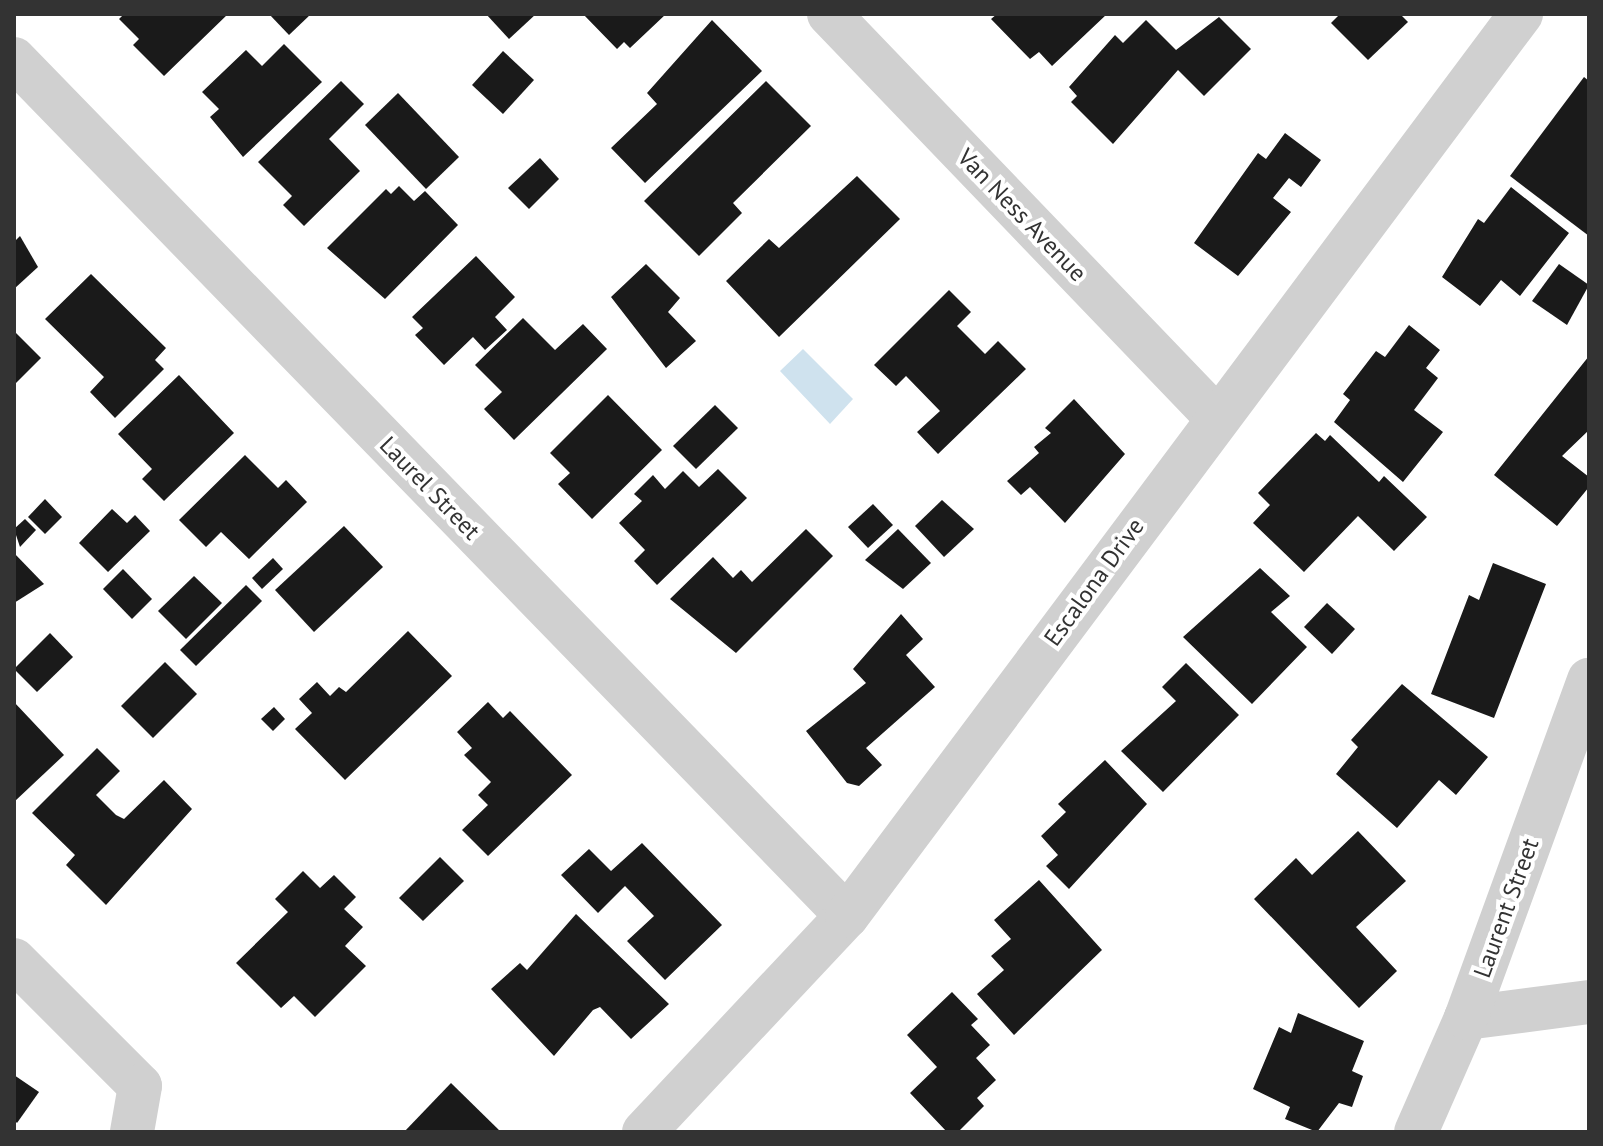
<!DOCTYPE html>
<html>
<head>
<meta charset="utf-8">
<style>
  body { margin:0 }
  #map { position:relative; width:1603px; height:1146px; overflow:hidden; background:#fff; font-family:"PT Sans",sans-serif }
  div>[style] { position:absolute }
  .water>* { inset:0; background:#cfe2ee }
  .building>* { inset:0; background:#1a1a1a }
  .minor>* { height:44px; margin:-22px; padding:0 22px; transform-origin:22px; border-radius:22px; background:#d0d0d0 }
  span { translate:-50% -50%; white-space:nowrap; text-align:center; line-height:1.15; -webkit-text-stroke:8px #fff; paint-order:stroke }
  .street-label { font-size:24px; color:#333 }
  .frame { position:absolute; inset:0; border:16px solid #333; pointer-events:none }
</style>
</head>
<body>
<div id="map">
  <div class="water">
    <div style="clip-path:polygon(803px 349px,853px 399px,830px 424px,780px 371px)"></div>
  </div>
  <div class="building">
    <div style="clip-path:polygon(124px 14px,228px 14px,164px 76px,133px 45px,139px 39px,119px 19px)"></div>
    <div style="clip-path:polygon(269px 14px,311px 14px,289px 35px)"></div>
    <div style="clip-path:polygon(486px 14px,536px 14px,509px 39px)"></div>
    <div style="clip-path:polygon(583px 14px,666px 14px,630px 48px,624px 42px,617px 49px)"></div>
    <div style="clip-path:polygon(997px 14px,1107px 14px,1052px 66px,1039px 52px,1030px 59px,991px 19px)"></div>
    <div style="clip-path:polygon(1340px 14px,1400px 14px,1408px 22px,1368px 60px,1331px 23px)"></div>
    <div style="clip-path:polygon(1219px 17px,1251px 49px,1204px 96px,1178px 70px,1113px 144px,1071px 102px,1077px 96px,1069px 87px,1115px 35px,1123px 43px,1146px 20px,1176px 50px)"></div>
    <div style="clip-path:polygon(712px 20px,762px 71px,645px 183px,611px 148px,657px 104px,647px 93px)"></div>
    <div style="clip-path:polygon(284px 44px,322px 82px,243px 157px,210px 117px,219px 109px,202px 92px,246px 50px,262px 66px)"></div>
    <div style="clip-path:polygon(503px 51px,534px 80px,503px 114px,472px 85px)"></div>
    <div style="clip-path:polygon(1584px 77px,1589px 81px,1589px 236px,1510px 176px)"></div>
    <div style="clip-path:polygon(341px 81px,364px 104px,329px 139px,360px 171px,304px 226px,283px 205px,292px 196px,258px 162px)"></div>
    <div style="clip-path:polygon(766px 81px,811px 126px,733px 203px,742px 213px,699px 256px,644px 201px)"></div>
    <div style="clip-path:polygon(398px 93px,459px 157px,426px 189px,365px 125px)"></div>
    <div style="clip-path:polygon(1285px 133px,1321px 160px,1301px 187px,1289px 178px,1273px 198px,1291px 212px,1238px 276px,1194px 243px,1258px 153px,1266px 159px)"></div>
    <div style="clip-path:polygon(540px 158px,559px 179px,529px 209px,508px 188px)"></div>
    <div style="clip-path:polygon(857px 176px,900px 219px,779px 337px,726px 281px,769px 239px,779px 248px)"></div>
    <div style="clip-path:polygon(399px 186px,414px 201px,425px 191px,458px 225px,385px 299px,327px 248px,386px 189px,391px 194px)"></div>
    <div style="clip-path:polygon(1511px 187px,1569px 233px,1520px 296px,1501px 280px,1480px 306px,1442px 277px,1478px 219px,1484px 223px)"></div>
    <div style="clip-path:polygon(20px 236px,38px 267px,14px 289px,14px 242px)"></div>
    <div style="clip-path:polygon(476px 256px,515px 297px,495px 317px,507px 330px,485px 350px,473px 337px,444px 365px,415px 335px,423px 328px,412px 317px)"></div>
    <div style="clip-path:polygon(646px 264px,680px 298px,668px 312px,696px 341px,666px 368px,611px 297px)"></div>
    <div style="clip-path:polygon(1559px 264px,1589px 285px,1567px 325px,1532px 301px)"></div>
    <div style="clip-path:polygon(91px 274px,166px 348px,155px 360px,164px 369px,115px 418px,90px 392px,104px 377px,45px 319px)"></div>
    <div style="clip-path:polygon(949px 290px,971px 312px,957px 326px,985px 354px,998px 341px,1026px 369px,938px 454px,917px 432px,940px 411px,906px 376px,896px 386px,874px 365px)"></div>
    <div style="clip-path:polygon(523px 318px,555px 350px,583px 324px,607px 349px,514px 440px,484px 409px,502px 392px,475px 365px)"></div>
    <div style="clip-path:polygon(1409px 325px,1440px 350px,1426px 368px,1438px 378px,1414px 410px,1443px 432px,1403px 482px,1334px 422px,1350px 400px,1343px 394px,1376px 351px,1385px 357px)"></div>
    <div style="clip-path:polygon(14px 331px,41px 358px,14px 385px)"></div>
    <div style="clip-path:polygon(1589px 356px,1589px 430px,1562px 456px,1589px 477px,1589px 487px,1557px 526px,1494px 475px)"></div>
    <div style="clip-path:polygon(179px 375px,234px 433px,164px 501px,142px 479px,152px 469px,118px 434px)"></div>
    <div style="clip-path:polygon(608px 395px,662px 450px,592px 519px,558px 484px,570px 473px,550px 453px)"></div>
    <div style="clip-path:polygon(1074px 399px,1125px 454px,1065px 523px,1030px 487px,1021px 495px,1007px 481px,1039px 453px,1034px 447px,1051px 433px,1045px 428px)"></div>
    <div style="clip-path:polygon(715px 405px,738px 428px,696px 469px,673px 446px)"></div>
    <div style="clip-path:polygon(1316px 433px,1325px 441px,1330px 435px,1379px 482px,1384px 476px,1427px 517px,1394px 551px,1358px 516px,1304px 572px,1253px 523px,1270px 505px,1258px 493px)"></div>
    <div style="clip-path:polygon(245px 455px,278px 488px,286px 480px,307px 502px,249px 559px,221px 532px,206px 547px,179px 520px)"></div>
    <div style="clip-path:polygon(718px 469px,747px 498px,657px 585px,634px 561px,645px 550px,619px 523px,642px 501px,634px 494px,653px 475px,665px 489px,683px 471px,699px 487px)"></div>
    <div style="clip-path:polygon(45px 499px,62px 517px,45px 534px,28px 517px)"></div>
    <div style="clip-path:polygon(942px 500px,974px 529px,944px 557px,915px 526px)"></div>
    <div style="clip-path:polygon(873px 504px,893px 525px,868px 548px,848px 527px)"></div>
    <div style="clip-path:polygon(112px 509px,127px 523px,135px 515px,150px 531px,108px 572px,79px 543px)"></div>
    <div style="clip-path:polygon(25px 519px,36px 530px,20px 547px,14px 529px)"></div>
    <div style="clip-path:polygon(344px 526px,383px 567px,314px 632px,275px 590px)"></div>
    <div style="clip-path:polygon(806px 529px,833px 556px,736px 653px,670px 599px,713px 557px,733px 578px,741px 570px,752px 582px)"></div>
    <div style="clip-path:polygon(898px 529px,931px 563px,903px 589px,865px 560px)"></div>
    <div style="clip-path:polygon(14px 553px,44px 584px,14px 603px)"></div>
    <div style="clip-path:polygon(273px 558px,283px 569px,262px 589px,252px 578px)"></div>
    <div style="clip-path:polygon(1493px 563px,1546px 584px,1494px 718px,1431px 694px,1469px 595px,1479px 600px)"></div>
    <div style="clip-path:polygon(1260px 568px,1290px 596px,1271px 612px,1307px 647px,1252px 704px,1183px 637px)"></div>
    <div style="clip-path:polygon(123px 569px,152px 599px,132px 619px,103px 589px)"></div>
    <div style="clip-path:polygon(194px 576px,222px 603px,186px 639px,158px 611px)"></div>
    <div style="clip-path:polygon(246px 585px,262px 601px,196px 666px,180px 650px)"></div>
    <div style="clip-path:polygon(1327px 603px,1355px 629px,1332px 654px,1304px 627px)"></div>
    <div style="clip-path:polygon(901px 614px,923px 639px,906px 655px,935px 687px,866px 748px,882px 765px,859px 786px,847px 783px,806px 731px,866px 683px,853px 669px)"></div>
    <div style="clip-path:polygon(408px 631px,452px 676px,345px 780px,295px 729px,312px 713px,299px 699px,317px 682px,330px 696px,339px 687px,346px 692px)"></div>
    <div style="clip-path:polygon(50px 633px,73px 657px,37px 692px,14px 669px)"></div>
    <div style="clip-path:polygon(165px 662px,197px 694px,153px 738px,121px 706px)"></div>
    <div style="clip-path:polygon(1186px 663px,1239px 715px,1163px 792px,1121px 751px,1176px 701px,1162px 687px)"></div>
    <div style="clip-path:polygon(1402px 684px,1488px 757px,1456px 795px,1439px 780px,1397px 828px,1336px 774px,1358px 747px,1351px 740px)"></div>
    <div style="clip-path:polygon(14px 702px,64px 755px,14px 802px)"></div>
    <div style="clip-path:polygon(488px 702px,503px 718px,510px 711px,572px 775px,488px 856px,462px 830px,488px 805px,478px 795px,491px 782px,464px 755px,472px 748px,457px 732px)"></div>
    <div style="clip-path:polygon(274px 707px,285px 719px,273px 731px,261px 719px)"></div>
    <div style="clip-path:polygon(97px 748px,120px 771px,96px 795px,116px 815px,124px 819px,164px 780px,192px 809px,106px 905px,66px 865px,75px 855px,32px 813px)"></div>
    <div style="clip-path:polygon(1105px 760px,1147px 804px,1069px 889px,1046px 866px,1058px 855px,1041px 836px,1066px 812px,1058px 804px)"></div>
    <div style="clip-path:polygon(1358px 831px,1406px 881px,1356px 927px,1397px 971px,1359px 1008px,1254px 899px,1296px 858px,1312px 875px)"></div>
    <div style="clip-path:polygon(642px 843px,722px 925px,665px 980px,627px 941px,654px 916px,625px 886px,598px 913px,561px 875px,589px 849px,611px 871px)"></div>
    <div style="clip-path:polygon(440px 857px,464px 881px,423px 921px,399px 898px)"></div>
    <div style="clip-path:polygon(303px 871px,320px 888px,334px 875px,356px 897px,344px 909px,363px 927px,345px 946px,366px 966px,315px 1017px,294px 996px,281px 1008px,236px 963px,288px 912px,275px 899px)"></div>
    <div style="clip-path:polygon(1039px 880px,1102px 950px,1014px 1035px,977px 994px,1004px 970px,991px 956px,1011px 939px,994px 920px)"></div>
    <div style="clip-path:polygon(576px 914px,669px 1004px,631px 1039px,600px 1007px,593px 1010px,554px 1056px,491px 989px,520px 963px,527px 970px)"></div>
    <div style="clip-path:polygon(952px 992px,978px 1019px,971px 1025px,990px 1045px,976px 1058px,996px 1080px,977px 1098px,984px 1106px,958px 1132px,947px 1132px,910px 1093px,937px 1067px,907px 1035px)"></div>
    <div style="clip-path:polygon(1298px 1013px,1364px 1041px,1352px 1071px,1363px 1076px,1352px 1107px,1339px 1103px,1317px 1132px,1285px 1119px,1290px 1107px,1253px 1089px,1279px 1027px,1291px 1033px)"></div>
    <div style="clip-path:polygon(14px 1075px,39px 1092px,17px 1123px,14px 1120px)"></div>
    <div style="clip-path:polygon(451px 1083px,501px 1132px,404px 1132px)"></div>
  </div>
  <div class="minor">
    <div style="left:829px;top:14px;width:559px;rotate:46.16deg"></div>
    <div style="left:14px;top:59px;width:1195px;rotate:45.81deg"></div>
    <div style="left:14px;top:960px;width:178px;rotate:45deg"></div>
    <div style="left:140px;top:1086px;width:47px;rotate:99.9deg"></div>
    <div style="left:1466px;top:1018px;width:124px;rotate:-7.4deg"></div>
    <div style="left:644px;top:1132px;width:296px;rotate:-46.8deg"></div>
    <div style="left:847px;top:916px;width:1126px;rotate:-53.23deg"></div>
    <div style="left:1416px;top:1132px;width:124px;rotate:-66.3deg"></div>
    <div style="left:1466px;top:1018px;width:360px;rotate:-70deg"></div>
  </div>
  <div class="street-label">
    <span style="left:1022px;top:215px;rotate:46deg">Van Ness Avenue</span>
    <span style="left:430px;top:488px;rotate:46deg">Laurel Street</span>
    <span style="left:1094px;top:582px;rotate:-54deg">Escalona Drive</span>
    <span style="left:1506px;top:908px;rotate:-70deg">Laurent Street</span>
  </div>
  <div class="frame"></div>
</div>
</body>
</html>
